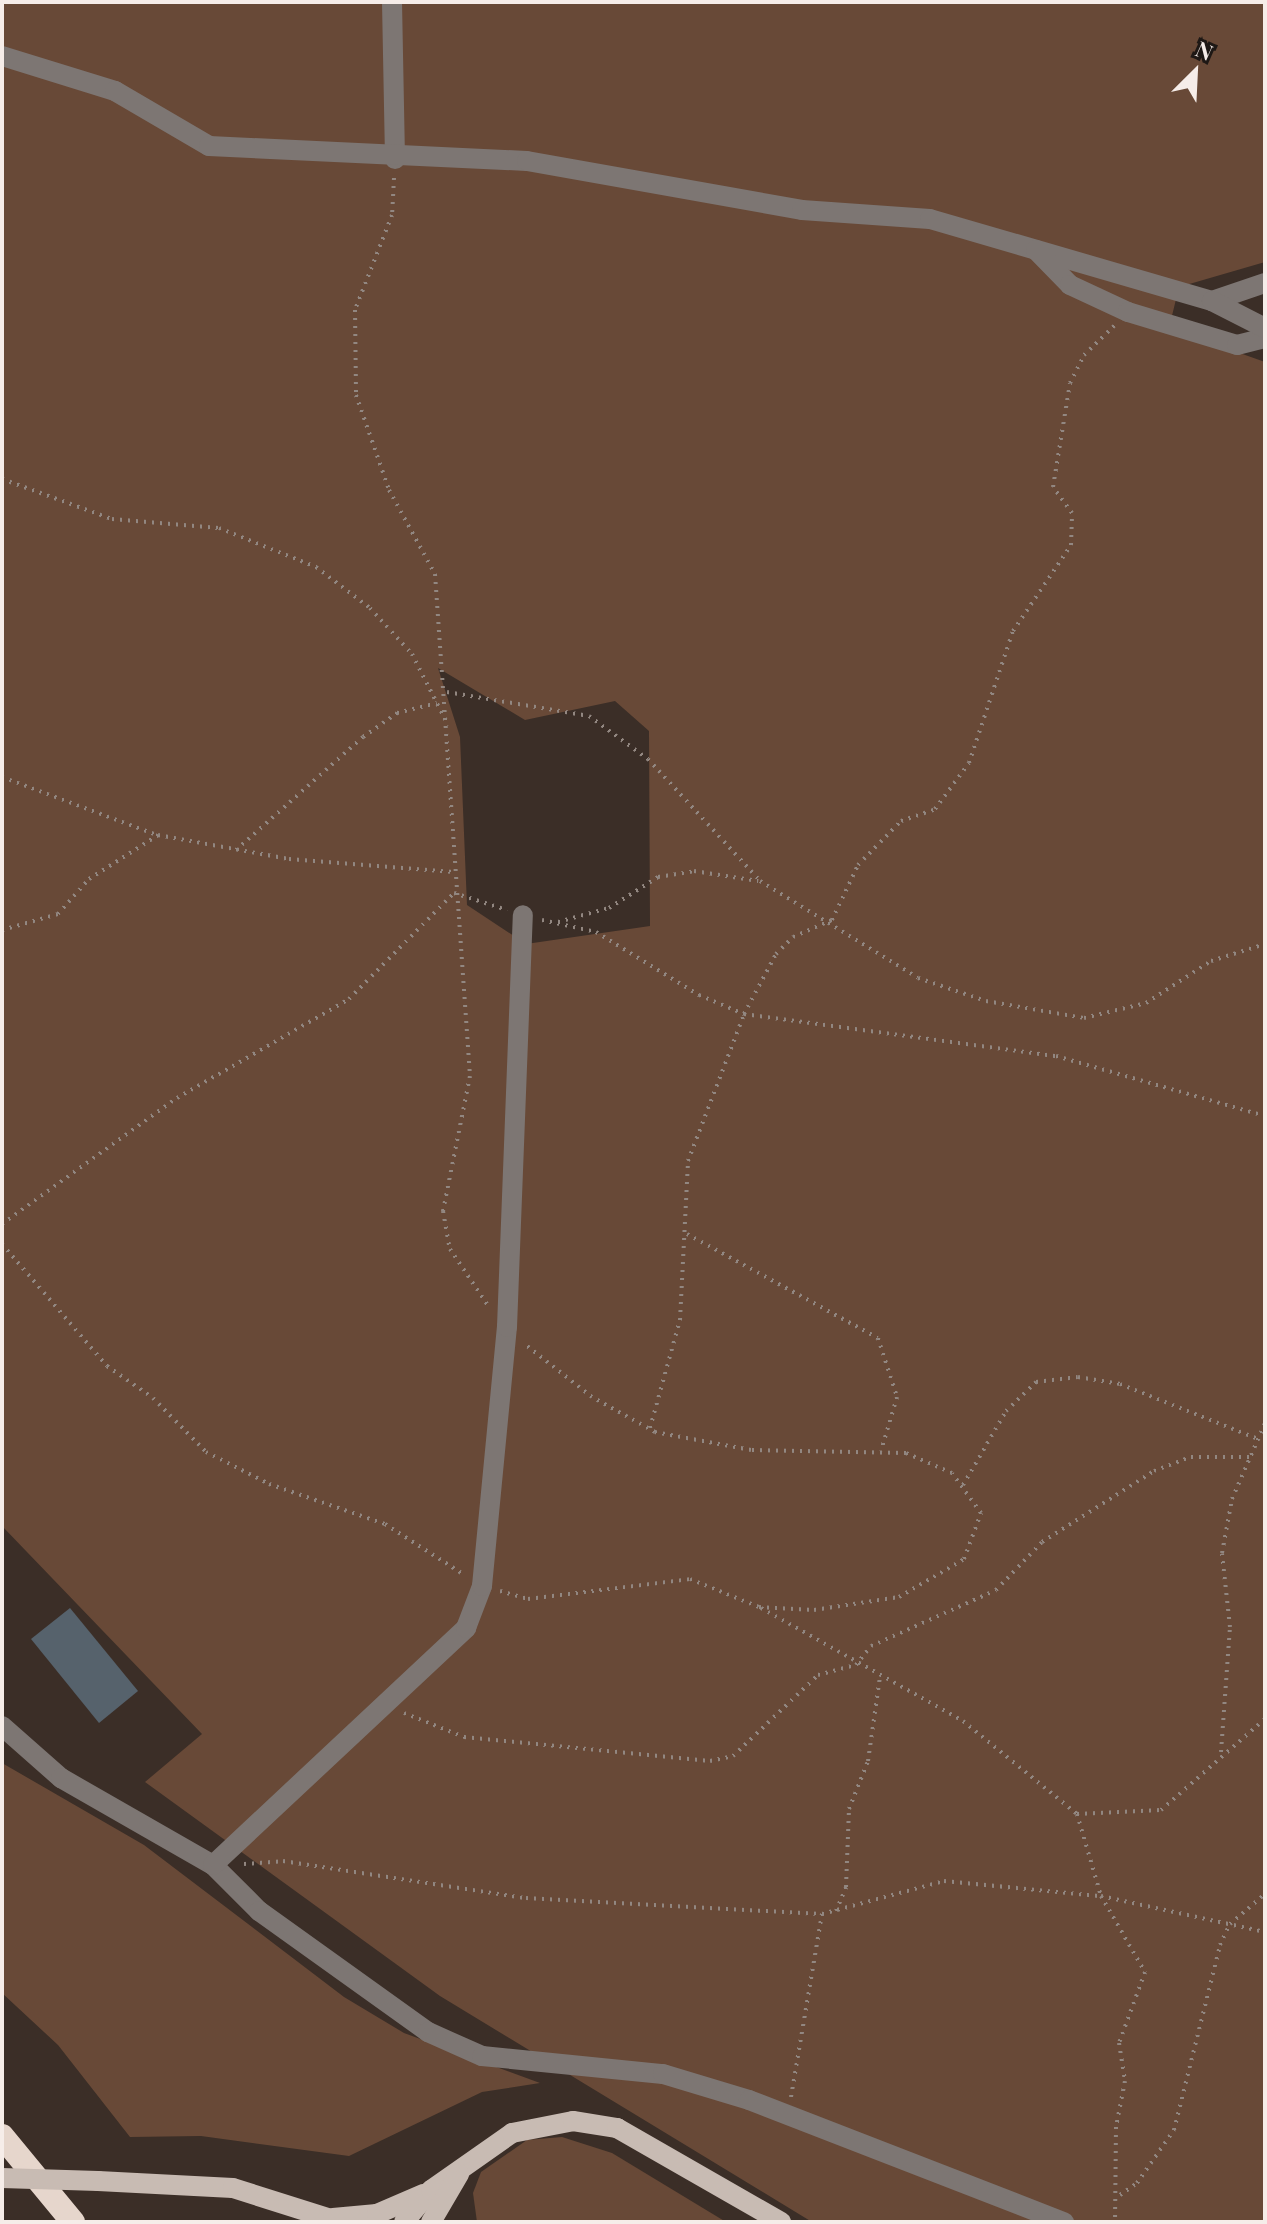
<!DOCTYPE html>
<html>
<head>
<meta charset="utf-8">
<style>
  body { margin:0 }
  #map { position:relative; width:1267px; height:2224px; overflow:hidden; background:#3b2e27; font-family:"Playfair Display",serif }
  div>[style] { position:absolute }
  .green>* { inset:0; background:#684937 }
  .building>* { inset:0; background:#56626c }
  .path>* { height:4px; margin-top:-2px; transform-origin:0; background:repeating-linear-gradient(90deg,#928781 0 2px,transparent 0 8px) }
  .minor>* { height:20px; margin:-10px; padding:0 10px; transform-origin:10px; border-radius:10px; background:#7d7673 }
  .major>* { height:20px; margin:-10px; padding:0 10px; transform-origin:10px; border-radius:10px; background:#c8bbb3 }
  .highway>* { height:24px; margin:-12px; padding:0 12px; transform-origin:12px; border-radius:12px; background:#e6d6cc }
  .major-bridge>* { height:20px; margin:-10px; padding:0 10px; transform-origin:10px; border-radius:10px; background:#c8bbb3 }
  span { translate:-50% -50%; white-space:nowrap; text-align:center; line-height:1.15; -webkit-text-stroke:8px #1e1815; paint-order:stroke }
  .frame { position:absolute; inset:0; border:4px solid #f6ede9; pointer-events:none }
  .north { position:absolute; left:1155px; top:32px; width:80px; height:80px; -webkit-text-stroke:6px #1e1815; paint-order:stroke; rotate:24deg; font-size:22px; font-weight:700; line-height:32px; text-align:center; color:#f6ede9 }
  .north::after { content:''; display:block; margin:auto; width:28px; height:36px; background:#f6ede9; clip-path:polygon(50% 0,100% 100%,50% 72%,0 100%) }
</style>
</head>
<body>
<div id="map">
  <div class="green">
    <div style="clip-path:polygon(evenodd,2px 2px,1265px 2px,1265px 262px,1179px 287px,1169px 328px,1265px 362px,1265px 2222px,812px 2222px,440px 1996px,145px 1782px,202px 1734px,2px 1526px,2px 2px,438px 668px,525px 720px,615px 701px,649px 731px,650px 926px,526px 944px,467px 905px,460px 737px,438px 668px)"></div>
    <div style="clip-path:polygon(2px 1763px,144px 1845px,344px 1997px,404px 2033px,540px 2083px,482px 2092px,349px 2156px,201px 2136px,130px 2137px,58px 2045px,2px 1993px)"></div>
    <div style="clip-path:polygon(562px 2137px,612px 2153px,726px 2222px,477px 2222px,473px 2193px,481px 2172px,527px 2140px)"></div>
  </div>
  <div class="building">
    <div style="clip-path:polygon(70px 1608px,138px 1691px,99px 1723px,31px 1639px)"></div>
  </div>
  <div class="path">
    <div style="left:394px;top:178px;width:37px;rotate:93deg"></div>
    <div style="left:392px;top:215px;width:102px;rotate:111.3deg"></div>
    <div style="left:355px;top:310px;width:85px;rotate:89.3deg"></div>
    <div style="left:356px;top:395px;width:101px;rotate:70.8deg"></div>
    <div style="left:389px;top:490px;width:96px;rotate:61.3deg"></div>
    <div style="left:435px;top:574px;width:503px;rotate:86.01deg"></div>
    <div style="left:470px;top:1076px;width:138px;rotate:101.3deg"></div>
    <div style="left:443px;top:1211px;width:39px;rotate:80deg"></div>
    <div style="left:450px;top:1249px;width:70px;rotate:56.1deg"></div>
    <div style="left:2px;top:479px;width:117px;rotate:20deg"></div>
    <div style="left:112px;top:519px;width:107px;rotate:4.8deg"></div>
    <div style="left:219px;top:528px;width:105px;rotate:21.9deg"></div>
    <div style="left:316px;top:567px;width:68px;rotate:37.2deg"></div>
    <div style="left:370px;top:608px;width:62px;rotate:47.6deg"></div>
    <div style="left:412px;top:654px;width:80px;rotate:63.1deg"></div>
    <div style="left:447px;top:692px;width:144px;rotate:9.6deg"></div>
    <div style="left:589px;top:716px;width:73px;rotate:36.1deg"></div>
    <div style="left:648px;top:759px;width:166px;rotate:47.4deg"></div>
    <div style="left:760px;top:881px;width:185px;rotate:31.5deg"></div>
    <div style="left:918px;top:978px;width:72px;rotate:18.7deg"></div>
    <div style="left:986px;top:1001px;width:99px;rotate:9.8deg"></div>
    <div style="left:1084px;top:1018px;width:64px;rotate:-13.6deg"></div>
    <div style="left:1146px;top:1003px;width:77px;rotate:-32.9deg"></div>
    <div style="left:1211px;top:961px;width:57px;rotate:-17.5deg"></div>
    <div style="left:2px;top:777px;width:165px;rotate:20.5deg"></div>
    <div style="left:236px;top:850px;width:170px;rotate:-41.7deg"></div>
    <div style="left:363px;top:737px;width:42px;rotate:-35.2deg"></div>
    <div style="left:397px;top:713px;width:41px;rotate:-14deg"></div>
    <div style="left:542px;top:920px;width:55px;rotate:12.5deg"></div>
    <div style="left:596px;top:932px;width:121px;rotate:31.5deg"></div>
    <div style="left:699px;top:995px;width:49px;rotate:22.9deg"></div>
    <div style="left:744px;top:1014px;width:315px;rotate:7.7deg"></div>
    <div style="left:1056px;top:1056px;width:217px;rotate:16deg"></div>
    <div style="left:558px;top:922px;width:53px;rotate:-15.4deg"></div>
    <div style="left:609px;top:908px;width:58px;rotate:-32.3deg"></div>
    <div style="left:658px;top:877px;width:36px;rotate:-9deg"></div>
    <div style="left:694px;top:871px;width:65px;rotate:8.9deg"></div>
    <div style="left:2px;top:930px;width:58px;rotate:-15.9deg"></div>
    <div style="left:58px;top:914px;width:47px;rotate:-48.5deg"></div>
    <div style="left:89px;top:879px;width:82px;rotate:-32.5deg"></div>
    <div style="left:158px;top:835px;width:133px;rotate:10.4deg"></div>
    <div style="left:289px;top:859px;width:165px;rotate:4.5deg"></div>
    <div style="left:2px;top:1224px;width:216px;rotate:-35.8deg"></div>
    <div style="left:177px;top:1098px;width:198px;rotate:-29.9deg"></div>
    <div style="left:349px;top:999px;width:149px;rotate:-45.3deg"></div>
    <div style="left:454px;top:893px;width:56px;rotate:17.8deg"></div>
    <div style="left:687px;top:1234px;width:217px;rotate:28.6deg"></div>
    <div style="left:878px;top:1338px;width:62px;rotate:72.1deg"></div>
    <div style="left:897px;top:1397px;width:56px;rotate:106.5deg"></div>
    <div style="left:2px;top:1244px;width:161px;rotate:49.3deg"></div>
    <div style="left:107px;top:1366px;width:56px;rotate:34.8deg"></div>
    <div style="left:153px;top:1398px;width:76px;rotate:45.5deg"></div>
    <div style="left:206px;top:1452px;width:71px;rotate:26.9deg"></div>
    <div style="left:269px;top:1484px;width:123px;rotate:19deg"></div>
    <div style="left:385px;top:1524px;width:93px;rotate:32.7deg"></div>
    <div style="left:650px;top:1428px;width:112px;rotate:-74.5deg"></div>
    <div style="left:680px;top:1320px;width:159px;rotate:-87.1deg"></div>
    <div style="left:688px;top:1161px;width:157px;rotate:-69.1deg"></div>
    <div style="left:744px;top:1014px;width:68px;rotate:-61.9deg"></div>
    <div style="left:776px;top:954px;width:24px;rotate:-45deg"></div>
    <div style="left:793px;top:937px;width:43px;rotate:-23.6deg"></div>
    <div style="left:832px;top:920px;width:61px;rotate:-64.7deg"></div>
    <div style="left:858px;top:865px;width:62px;rotate:-45.7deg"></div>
    <div style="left:901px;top:821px;width:36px;rotate:-19deg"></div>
    <div style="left:935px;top:809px;width:57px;rotate:-53.5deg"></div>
    <div style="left:969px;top:763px;width:139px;rotate:-71.6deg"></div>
    <div style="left:1013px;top:631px;width:104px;rotate:-56deg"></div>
    <div style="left:1071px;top:545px;width:32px;rotate:-88deg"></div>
    <div style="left:1072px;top:513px;width:32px;rotate:-126deg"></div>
    <div style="left:1053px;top:487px;width:105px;rotate:-80.7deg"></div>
    <div style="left:1070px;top:383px;width:31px;rotate:-63deg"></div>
    <div style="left:1084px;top:355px;width:43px;rotate:-44.1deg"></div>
    <div style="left:963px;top:1485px;width:86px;rotate:-59.8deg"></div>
    <div style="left:1006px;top:1411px;width:42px;rotate:-44deg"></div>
    <div style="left:1036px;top:1382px;width:42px;rotate:-6.8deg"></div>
    <div style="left:1078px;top:1377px;width:43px;rotate:9.5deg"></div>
    <div style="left:1120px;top:1384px;width:149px;rotate:21.7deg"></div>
    <div style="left:500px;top:1591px;width:29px;rotate:16deg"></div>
    <div style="left:528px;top:1599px;width:163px;rotate:-7deg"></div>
    <div style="left:690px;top:1579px;width:74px;rotate:22.1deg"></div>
    <div style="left:759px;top:1607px;width:55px;rotate:3.1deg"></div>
    <div style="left:814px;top:1610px;width:86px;rotate:-8.7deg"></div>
    <div style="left:899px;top:1597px;width:75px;rotate:-30.3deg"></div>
    <div style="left:964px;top:1559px;width:49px;rotate:-69.7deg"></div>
    <div style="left:981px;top:1513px;width:49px;rotate:-125.9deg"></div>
    <div style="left:952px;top:1473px;width:50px;rotate:-156.5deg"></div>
    <div style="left:906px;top:1453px;width:155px;rotate:-178.9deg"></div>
    <div style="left:751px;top:1450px;width:98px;rotate:-169.4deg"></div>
    <div style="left:655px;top:1432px;width:72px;rotate:-150.9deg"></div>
    <div style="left:592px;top:1397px;width:84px;rotate:-141.8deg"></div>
    <div style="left:761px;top:1608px;width:231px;rotate:29.2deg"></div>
    <div style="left:963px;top:1721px;width:147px;rotate:39.2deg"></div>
    <div style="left:1077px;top:1814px;width:84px;rotate:-2.7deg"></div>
    <div style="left:1161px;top:1810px;width:138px;rotate:-41.2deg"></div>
    <div style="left:404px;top:1713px;width:65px;rotate:21.8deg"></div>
    <div style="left:464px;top:1737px;width:247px;rotate:5.6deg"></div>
    <div style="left:710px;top:1761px;width:24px;rotate:-12deg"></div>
    <div style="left:733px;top:1756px;width:117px;rotate:-43.6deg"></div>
    <div style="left:818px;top:1675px;width:39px;rotate:-15deg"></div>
    <div style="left:856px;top:1665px;width:24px;rotate:-52deg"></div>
    <div style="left:871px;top:1646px;width:137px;rotate:-24.1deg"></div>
    <div style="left:996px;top:1590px;width:66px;rotate:-46.2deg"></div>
    <div style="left:1042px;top:1542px;width:133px;rotate:-32.4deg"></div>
    <div style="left:1154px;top:1471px;width:40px;rotate:-21deg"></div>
    <div style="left:1191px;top:1457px;width:60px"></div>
    <div style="left:1221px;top:1752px;width:125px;rotate:-85.9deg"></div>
    <div style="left:1230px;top:1627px;width:74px;rotate:-96.2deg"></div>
    <div style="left:1222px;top:1553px;width:55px;rotate:-79.5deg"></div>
    <div style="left:1232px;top:1499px;width:83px;rotate:-66.5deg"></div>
    <div style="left:1077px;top:1814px;width:85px;rotate:73.7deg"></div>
    <div style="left:1101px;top:1896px;width:88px;rotate:59.9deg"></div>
    <div style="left:1145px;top:1972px;width:76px;rotate:110.1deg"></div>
    <div style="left:1119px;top:2043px;width:38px;rotate:81deg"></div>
    <div style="left:1125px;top:2081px;width:47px;rotate:101.1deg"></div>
    <div style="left:1116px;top:2127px;width:95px;rotate:90.6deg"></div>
    <div style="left:244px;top:1864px;width:39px;rotate:-4deg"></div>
    <div style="left:283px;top:1861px;width:246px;rotate:8.7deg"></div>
    <div style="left:526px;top:1898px;width:296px;rotate:3.1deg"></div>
    <div style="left:822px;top:1914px;width:126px;rotate:-15.1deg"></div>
    <div style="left:944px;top:1881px;width:158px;rotate:5.5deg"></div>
    <div style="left:1101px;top:1896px;width:168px;rotate:12.4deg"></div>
    <div style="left:836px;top:1911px;width:26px;rotate:-67deg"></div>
    <div style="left:846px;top:1887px;width:78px;rotate:-87.8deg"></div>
    <div style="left:849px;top:1809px;width:52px;rotate:-68.4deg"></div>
    <div style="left:868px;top:1761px;width:85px;rotate:-81.9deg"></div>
    <div style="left:791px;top:2097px;width:186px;rotate:-80.4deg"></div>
    <div style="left:1120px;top:2195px;width:21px;rotate:-35deg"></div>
    <div style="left:1137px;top:2183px;width:65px;rotate:-55.1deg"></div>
    <div style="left:1174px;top:2130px;width:191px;rotate:-76deg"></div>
    <div style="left:1220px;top:1945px;width:23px;rotate:-65deg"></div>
    <div style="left:1230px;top:1924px;width:46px;rotate:-40.6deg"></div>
  </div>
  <div class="minor">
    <div style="left:392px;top:2px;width:157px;rotate:88.9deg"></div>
    <div style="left:2px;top:56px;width:118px;rotate:17.2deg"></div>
    <div style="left:115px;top:91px;width:109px;rotate:30.3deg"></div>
    <div style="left:209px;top:146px;width:318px;rotate:2.7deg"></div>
    <div style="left:527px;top:161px;width:279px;rotate:10.1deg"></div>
    <div style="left:802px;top:210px;width:128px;rotate:4deg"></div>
    <div style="left:930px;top:219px;width:294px;rotate:16.2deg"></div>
    <div style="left:1212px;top:301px;width:56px;rotate:-18.8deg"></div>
    <div style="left:1036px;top:250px;width:49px;rotate:45.8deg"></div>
    <div style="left:1070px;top:285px;width:64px;rotate:25deg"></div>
    <div style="left:1128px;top:312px;width:114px;rotate:16.8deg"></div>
    <div style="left:1237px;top:345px;width:29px;rotate:-14deg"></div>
    <div style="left:1212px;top:301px;width:59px;rotate:27deg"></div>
    <div style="left:2px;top:1726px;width:79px;rotate:41.4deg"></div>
    <div style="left:61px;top:1778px;width:175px;rotate:29.8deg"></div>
    <div style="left:213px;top:1865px;width:65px;rotate:45deg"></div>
    <div style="left:259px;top:1911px;width:208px;rotate:35.6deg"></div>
    <div style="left:428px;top:2032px;width:59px;rotate:24deg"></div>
    <div style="left:482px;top:2056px;width:182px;rotate:5.7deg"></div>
    <div style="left:663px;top:2074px;width:90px;rotate:16.8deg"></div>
    <div style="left:749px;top:2100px;width:338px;rotate:21.2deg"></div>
    <div style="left:213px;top:1865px;width:347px;rotate:-43.1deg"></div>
    <div style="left:466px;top:1628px;width:45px;rotate:-69.1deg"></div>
    <div style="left:482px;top:1586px;width:260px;rotate:-84.5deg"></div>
    <div style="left:507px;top:1327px;width:412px;rotate:-87.8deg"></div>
  </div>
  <div class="major">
    <div style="left:98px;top:2181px;width:135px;rotate:3deg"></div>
    <div style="left:233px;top:2188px;width:112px;rotate:17.6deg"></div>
    <div style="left:333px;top:2218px;width:44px;rotate:-5.2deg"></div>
    <div style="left:377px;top:2214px;width:50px;rotate:-23.5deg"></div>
    <div style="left:404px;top:2222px;width:42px;rotate:-49.8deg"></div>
    <div style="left:431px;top:2190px;width:99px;rotate:-35.1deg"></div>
    <div style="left:512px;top:2133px;width:62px;rotate:-11.1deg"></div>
    <div style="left:573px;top:2121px;width:45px;rotate:9deg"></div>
    <div style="left:617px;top:2128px;width:189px;rotate:29.8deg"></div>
    <div style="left:431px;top:2222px;width:56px;rotate:-59.7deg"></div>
  </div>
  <div class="highway">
    <div style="left:2px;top:2136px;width:112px;rotate:50.5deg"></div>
  </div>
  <div class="major-bridge">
    <div style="left:2px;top:2178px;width:96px;rotate:1.8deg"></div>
  </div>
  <div class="frame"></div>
  <div class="north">N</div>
</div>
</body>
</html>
